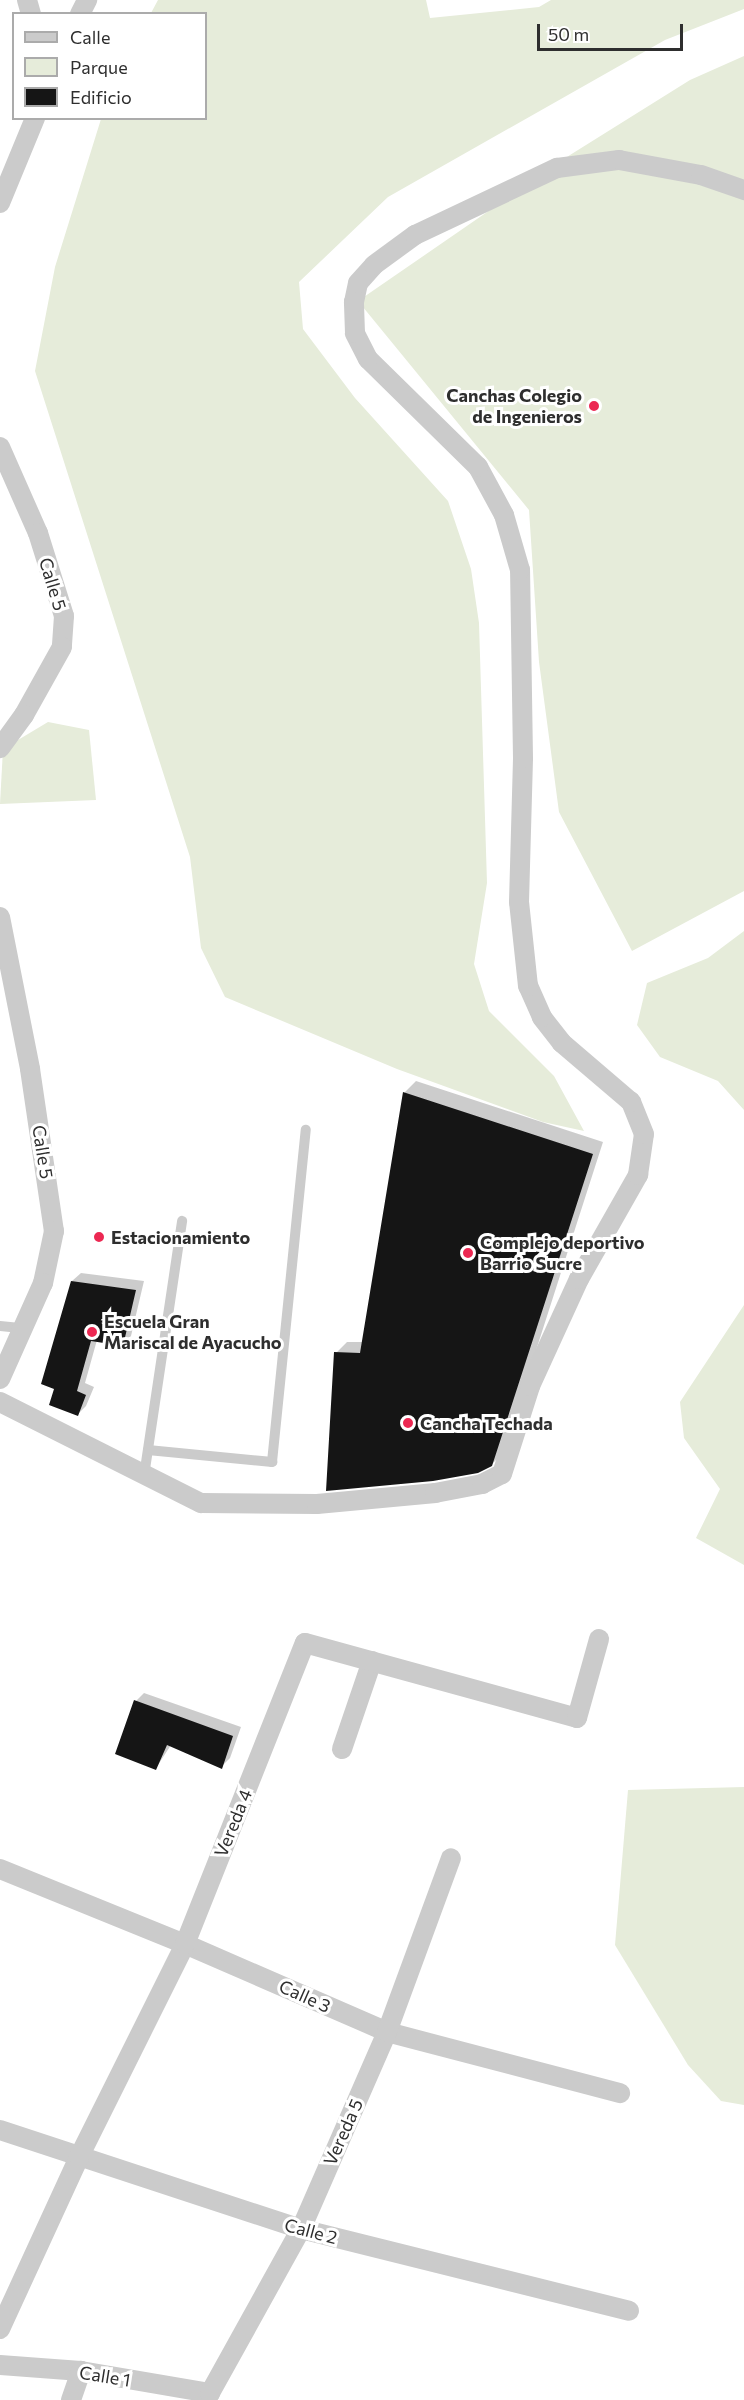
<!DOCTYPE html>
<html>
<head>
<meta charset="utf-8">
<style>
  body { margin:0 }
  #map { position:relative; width:744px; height:2400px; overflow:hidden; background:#fff; font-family:Commissioner,sans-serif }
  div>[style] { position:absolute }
  .green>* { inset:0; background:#e6ecda }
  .shadow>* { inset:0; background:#0003 }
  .building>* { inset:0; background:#151515 }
  .lane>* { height:10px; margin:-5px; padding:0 5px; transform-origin:5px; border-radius:5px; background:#cbcbcb }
  .street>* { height:20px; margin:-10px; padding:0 10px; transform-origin:10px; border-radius:10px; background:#cbcbcb }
  .dots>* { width:16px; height:16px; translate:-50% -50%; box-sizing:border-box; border:3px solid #fff; border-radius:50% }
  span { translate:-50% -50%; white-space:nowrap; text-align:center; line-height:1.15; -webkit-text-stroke:6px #fff; paint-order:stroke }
  .poi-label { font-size:18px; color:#2e2e2e; font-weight:700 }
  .right { translate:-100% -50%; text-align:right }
  .left { translate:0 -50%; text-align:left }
  .street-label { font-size:18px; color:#2e2e2e }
  .legend { position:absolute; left:12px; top:12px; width:195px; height:108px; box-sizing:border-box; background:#fff; border:2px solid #ababab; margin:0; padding:8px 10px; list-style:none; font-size:18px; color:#2e2e2e }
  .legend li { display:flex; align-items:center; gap:12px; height:30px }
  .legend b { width:30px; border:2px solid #ababab }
  .scale { position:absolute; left:537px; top:24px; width:146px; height:27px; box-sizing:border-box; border:3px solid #2e2e2e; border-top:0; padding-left:8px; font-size:18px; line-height:21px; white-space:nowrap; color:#2e2e2e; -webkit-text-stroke:4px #fff; paint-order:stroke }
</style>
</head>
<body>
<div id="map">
  <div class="green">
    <div style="clip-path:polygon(158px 0,426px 0,430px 18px,539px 7px,551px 0,744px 0,744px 9px,665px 40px,388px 197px,299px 282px,303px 329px,355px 398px,448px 501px,471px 569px,479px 623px,487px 883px,474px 964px,489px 1011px,554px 1076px,584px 1131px,543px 1122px,397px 1069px,225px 997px,201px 948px,190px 857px,35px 371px,55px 267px,101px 119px,206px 118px,206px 14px,151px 13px)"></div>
    <div style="clip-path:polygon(744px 56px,744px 891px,632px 951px,559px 812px,539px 662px,529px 510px,358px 301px,570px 155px,690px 80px)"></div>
    <div style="clip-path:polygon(48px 722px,89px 730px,96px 800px,0 804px,3px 749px)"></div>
    <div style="clip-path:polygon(744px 931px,744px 1110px,718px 1081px,660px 1057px,637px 1025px,647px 983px,708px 958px)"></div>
    <div style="clip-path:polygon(744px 1305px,744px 1565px,696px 1538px,720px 1489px,684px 1438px,680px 1402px)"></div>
    <div style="clip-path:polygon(744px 1787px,744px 2105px,721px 2101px,688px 2065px,615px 1945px,628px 1790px)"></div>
  </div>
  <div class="shadow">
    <div style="clip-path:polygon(416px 1081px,603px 1142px,503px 1453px,491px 1465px,336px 1353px,347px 1342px,363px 1342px,405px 1092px)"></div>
    <div style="clip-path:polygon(81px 1273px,144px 1281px,131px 1336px,122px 1345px,97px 1340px,85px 1383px,94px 1387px,86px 1406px,78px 1414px,56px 1388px,72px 1281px)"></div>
    <div style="clip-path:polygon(144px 1693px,241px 1727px,230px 1758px,221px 1767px,171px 1745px,156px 1768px,136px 1701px)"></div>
  </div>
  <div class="building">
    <div style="clip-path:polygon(403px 1092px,593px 1154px,492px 1466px,478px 1473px,433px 1481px,326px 1491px,334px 1352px,360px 1353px)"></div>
    <div style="clip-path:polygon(71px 1281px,136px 1290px,123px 1346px,91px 1341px,77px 1391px,86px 1395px,78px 1416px,49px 1405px,54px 1389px,41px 1384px)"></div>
    <div style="clip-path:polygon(134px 1700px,233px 1736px,222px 1769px,167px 1745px,156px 1770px,115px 1754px)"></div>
  </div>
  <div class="lane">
    <div style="left:0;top:1326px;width:20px;rotate:6deg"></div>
    <div style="left:148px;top:1450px;width:125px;rotate:5.5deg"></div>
    <div style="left:272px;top:1462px;width:334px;rotate:-84.2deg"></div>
    <div style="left:144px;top:1476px;width:258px;rotate:-81.5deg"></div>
  </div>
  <div class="street">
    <div style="left:27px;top:0;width:15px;rotate:74deg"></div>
    <div style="left:80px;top:14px;width:16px;rotate:-63deg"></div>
    <div style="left:0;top:203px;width:92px;rotate:-67.6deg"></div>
    <div style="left:0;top:447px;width:94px;rotate:66.2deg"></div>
    <div style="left:38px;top:533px;width:87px;rotate:72.6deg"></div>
    <div style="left:64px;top:616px;width:31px;rotate:94deg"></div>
    <div style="left:62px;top:647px;width:78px;rotate:119.2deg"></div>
    <div style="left:24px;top:715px;width:41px;rotate:126deg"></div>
    <div style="left:0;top:917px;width:155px;rotate:78.8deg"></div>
    <div style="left:30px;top:1069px;width:164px;rotate:81.6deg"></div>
    <div style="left:54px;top:1231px;width:53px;rotate:101.9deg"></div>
    <div style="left:43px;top:1283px;width:105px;rotate:114.1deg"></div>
    <div style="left:0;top:1402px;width:225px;rotate:26.7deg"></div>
    <div style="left:201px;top:1503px;width:116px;rotate:0.5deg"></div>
    <div style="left:317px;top:1504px;width:119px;rotate:-5.3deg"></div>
    <div style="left:435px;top:1493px;width:48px;rotate:-10.8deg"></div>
    <div style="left:482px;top:1484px;width:22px;rotate:-27deg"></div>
    <div style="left:502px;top:1474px;width:92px;rotate:-72.3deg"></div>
    <div style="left:530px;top:1386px;width:118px;rotate:-65.4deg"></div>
    <div style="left:579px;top:1279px;width:120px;rotate:-60.4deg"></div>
    <div style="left:638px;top:1175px;width:41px;rotate:-81.7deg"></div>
    <div style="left:644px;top:1134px;width:35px;rotate:-112deg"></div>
    <div style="left:631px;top:1102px;width:91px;rotate:-139.5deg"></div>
    <div style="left:562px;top:1043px;width:33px;rotate:-128deg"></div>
    <div style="left:542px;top:1017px;width:34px;rotate:-114deg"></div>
    <div style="left:528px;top:986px;width:84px;rotate:-96.1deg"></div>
    <div style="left:519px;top:902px;width:144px;rotate:-88.4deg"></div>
    <div style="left:523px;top:758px;width:188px;rotate:-90.9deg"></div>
    <div style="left:520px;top:570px;width:57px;rotate:-106.2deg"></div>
    <div style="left:504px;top:515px;width:55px;rotate:-118.4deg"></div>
    <div style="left:478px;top:467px;width:154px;rotate:-135.5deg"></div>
    <div style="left:368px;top:359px;width:29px;rotate:-117deg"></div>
    <div style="left:355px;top:333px;width:31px;rotate:-92deg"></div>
    <div style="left:354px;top:302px;width:19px;rotate:-78deg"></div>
    <div style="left:358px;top:283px;width:24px;rotate:-48deg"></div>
    <div style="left:374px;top:265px;width:51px;rotate:-36.2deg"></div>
    <div style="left:415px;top:235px;width:157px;rotate:-25.3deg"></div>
    <div style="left:557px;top:168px;width:63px;rotate:-7.4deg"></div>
    <div style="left:619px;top:160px;width:83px;rotate:10.4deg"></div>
    <div style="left:701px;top:175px;width:46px;rotate:19.2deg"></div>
    <div style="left:342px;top:1749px;width:93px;rotate:-71.2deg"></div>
    <div style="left:0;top:1869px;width:200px;rotate:22.1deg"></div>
    <div style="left:185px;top:1944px;width:220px;rotate:23.5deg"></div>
    <div style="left:387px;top:2032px;width:241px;rotate:14.7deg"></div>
    <div style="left:0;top:2130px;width:317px;rotate:18.2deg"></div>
    <div style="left:301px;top:2229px;width:338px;rotate:14deg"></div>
    <div style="left:0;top:2329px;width:189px;rotate:-65.3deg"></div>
    <div style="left:79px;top:2157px;width:238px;rotate:-63.5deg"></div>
    <div style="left:185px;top:1944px;width:324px;rotate:-68.3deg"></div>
    <div style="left:305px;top:1643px;width:282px;rotate:15.4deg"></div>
    <div style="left:577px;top:1718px;width:82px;rotate:-74.4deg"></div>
    <div style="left:0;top:2365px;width:81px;rotate:4.2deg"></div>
    <div style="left:81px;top:2371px;width:131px;rotate:9.7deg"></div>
    <div style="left:210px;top:2393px;width:188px;rotate:-61deg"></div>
    <div style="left:301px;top:2229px;width:215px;rotate:-66.4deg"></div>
    <div style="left:387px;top:2032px;width:185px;rotate:-69.8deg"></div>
    <div style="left:71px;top:2400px;width:31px;rotate:-71deg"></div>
  </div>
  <div class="dots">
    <div style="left:594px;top:406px;background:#ec2852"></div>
    <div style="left:99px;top:1237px;background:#ec2852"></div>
    <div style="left:468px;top:1253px;background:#ec2852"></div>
    <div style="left:92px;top:1332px;background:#ec2852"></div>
    <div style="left:408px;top:1423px;background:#ec2852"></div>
  </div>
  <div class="poi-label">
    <span class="right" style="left:582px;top:406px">Canchas Colegio<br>de Ingenieros</span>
    <span class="left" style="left:111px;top:1237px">Estacionamiento</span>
    <span class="left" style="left:480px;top:1253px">Complejo deportivo<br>Barrio Sucre</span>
    <span class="left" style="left:104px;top:1332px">Escuela Gran<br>Mariscal de Ayacucho</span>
    <span class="left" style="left:420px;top:1423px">Cancha Techada</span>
  </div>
  <div class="street-label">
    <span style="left:53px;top:584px;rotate:73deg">Calle 5</span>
    <span style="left:43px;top:1152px;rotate:81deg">Calle 5</span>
    <span style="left:233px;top:1823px;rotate:-68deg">Vereda 4</span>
    <span style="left:305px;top:1996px;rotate:24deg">Calle 3</span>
    <span style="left:343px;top:2132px;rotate:-66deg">Vereda 5</span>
    <span style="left:311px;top:2231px;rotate:15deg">Calle 2</span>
    <span style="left:105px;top:2376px;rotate:9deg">Calle 1</span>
  </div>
  <ul class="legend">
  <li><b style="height:8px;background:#cbcbcb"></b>Calle</li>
  <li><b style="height:16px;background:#e6ecda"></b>Parque</li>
  <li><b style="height:16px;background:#151515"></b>Edificio</li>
  </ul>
  <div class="scale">50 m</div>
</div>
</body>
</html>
